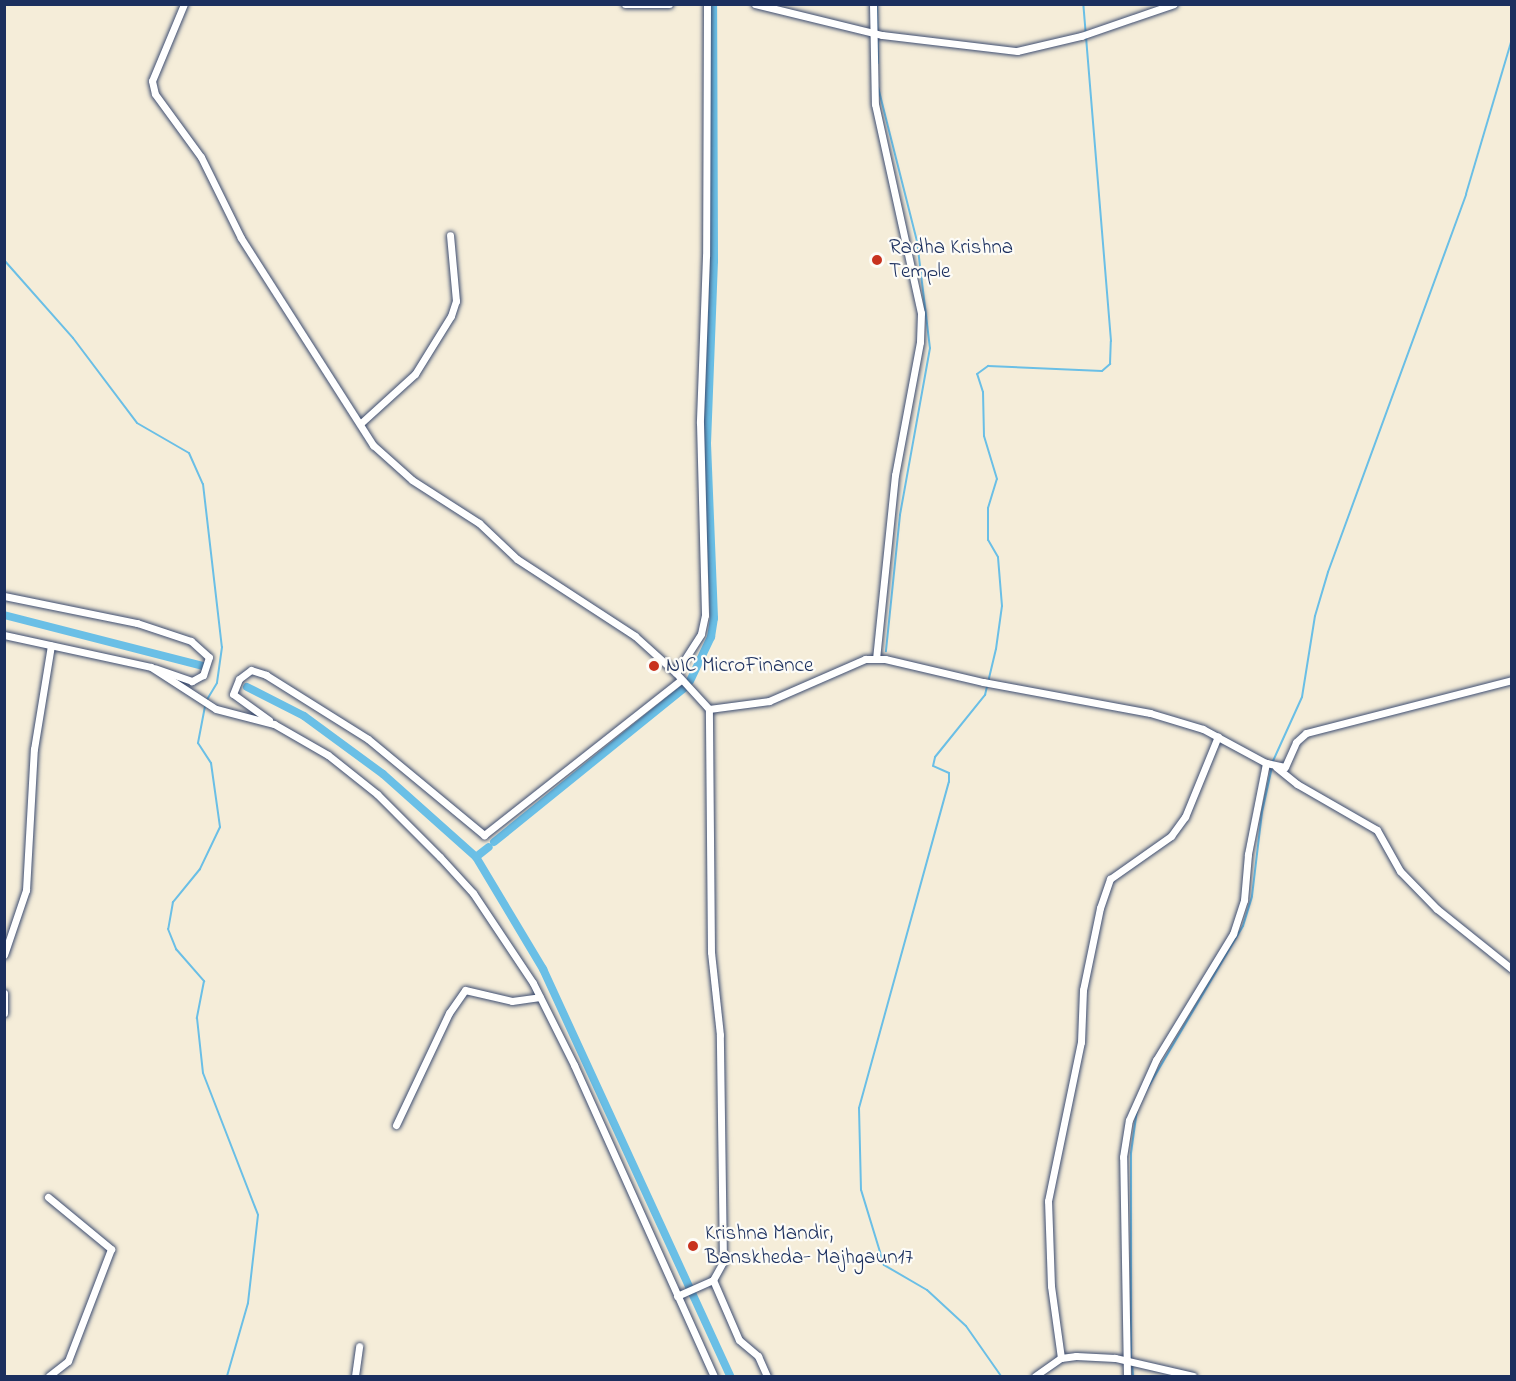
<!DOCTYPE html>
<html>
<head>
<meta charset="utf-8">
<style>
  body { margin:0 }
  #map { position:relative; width:1516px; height:1381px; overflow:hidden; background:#f5edd9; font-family:"Indie Flower",sans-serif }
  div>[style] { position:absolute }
  .stream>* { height:2px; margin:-1px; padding:0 1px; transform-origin:1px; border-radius:1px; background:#6abfe6 }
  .canal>* { height:8px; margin:-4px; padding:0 4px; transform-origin:4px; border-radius:4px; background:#6abfe6 }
  .roads { filter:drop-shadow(0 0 2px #3c4c70) drop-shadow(0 0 2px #3c4c70) }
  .street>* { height:7px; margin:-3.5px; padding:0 3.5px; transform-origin:3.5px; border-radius:3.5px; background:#fff }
  .dots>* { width:16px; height:16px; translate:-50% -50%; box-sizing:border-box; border:3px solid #fdfcf7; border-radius:50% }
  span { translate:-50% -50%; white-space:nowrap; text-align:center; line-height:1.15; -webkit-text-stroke:4.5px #fdfcf7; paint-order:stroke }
  .poi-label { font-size:21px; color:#1b2f5e }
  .left { translate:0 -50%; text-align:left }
  .frame { position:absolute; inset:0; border:6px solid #1b2f5e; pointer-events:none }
</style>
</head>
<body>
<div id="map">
  <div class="stream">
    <div style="left:877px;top:4px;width:59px;rotate:89deg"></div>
    <div style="left:878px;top:87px;width:159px;rotate:75.8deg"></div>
    <div style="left:917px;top:241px;width:108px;rotate:83.1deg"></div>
    <div style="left:930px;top:348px;width:170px;rotate:100.2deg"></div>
    <div style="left:900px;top:515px;width:137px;rotate:95.9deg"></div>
    <div style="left:4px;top:260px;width:104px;rotate:48.5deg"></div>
    <div style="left:73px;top:338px;width:106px;rotate:53deg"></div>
    <div style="left:137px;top:423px;width:60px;rotate:30deg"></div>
    <div style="left:189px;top:453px;width:34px;rotate:66deg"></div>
    <div style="left:203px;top:484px;width:164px;rotate:83.4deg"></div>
    <div style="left:222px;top:647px;width:36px;rotate:98deg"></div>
    <div style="left:217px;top:683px;width:21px;rotate:121deg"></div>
    <div style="left:206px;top:701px;width:43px;rotate:100.8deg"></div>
    <div style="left:198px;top:743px;width:24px;rotate:57deg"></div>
    <div style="left:211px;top:763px;width:65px;rotate:82deg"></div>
    <div style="left:220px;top:827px;width:47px;rotate:115.5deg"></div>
    <div style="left:200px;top:869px;width:43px;rotate:129.3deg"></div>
    <div style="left:173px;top:902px;width:27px;rotate:100deg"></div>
    <div style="left:168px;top:929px;width:22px;rotate:68deg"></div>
    <div style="left:176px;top:949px;width:43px;rotate:48.8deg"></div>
    <div style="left:204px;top:981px;width:38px;rotate:101deg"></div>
    <div style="left:197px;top:1018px;width:55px;rotate:83.8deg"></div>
    <div style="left:203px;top:1073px;width:152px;rotate:68.8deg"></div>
    <div style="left:258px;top:1215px;width:89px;rotate:96.5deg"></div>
    <div style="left:248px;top:1303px;width:76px;rotate:106deg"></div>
    <div style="left:1273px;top:761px;width:70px;rotate:-65.6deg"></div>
    <div style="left:1302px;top:697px;width:82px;rotate:-80.9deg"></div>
    <div style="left:1315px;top:616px;width:46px;rotate:-73.5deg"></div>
    <div style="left:1328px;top:572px;width:402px;rotate:-69.9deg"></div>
    <div style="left:1466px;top:194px;width:162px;rotate:-73.5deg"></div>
    <div style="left:1144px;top:1094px;width:195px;rotate:-59.5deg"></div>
    <div style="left:1243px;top:926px;width:31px;rotate:-73deg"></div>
    <div style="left:1252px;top:896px;width:85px;rotate:-83.2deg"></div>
    <div style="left:1262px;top:812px;width:46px;rotate:-77.5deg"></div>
    <div style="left:1131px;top:1359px;width:206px;rotate:-90deg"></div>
    <div style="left:1131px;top:1153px;width:43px;rotate:-82.1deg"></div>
    <div style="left:1132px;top:1364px;width:12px;rotate:85deg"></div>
    <div style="left:1001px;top:1376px;width:61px;rotate:-125deg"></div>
    <div style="left:966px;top:1326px;width:53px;rotate:-137.3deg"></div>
    <div style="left:927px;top:1290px;width:50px;rotate:-149.8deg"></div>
    <div style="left:884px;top:1265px;width:78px;rotate:-107deg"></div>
    <div style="left:861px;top:1190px;width:82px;rotate:-91.4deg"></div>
    <div style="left:859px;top:1108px;width:338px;rotate:-74.6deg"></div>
    <div style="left:949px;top:782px;width:9px;rotate:-90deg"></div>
    <div style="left:949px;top:773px;width:17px;rotate:-156deg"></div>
    <div style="left:933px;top:766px;width:9px;rotate:-77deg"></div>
    <div style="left:935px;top:757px;width:80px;rotate:-51.1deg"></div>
    <div style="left:985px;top:695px;width:47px;rotate:-76.6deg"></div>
    <div style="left:996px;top:649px;width:43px;rotate:-82.1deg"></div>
    <div style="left:1002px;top:606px;width:49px;rotate:-94.7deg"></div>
    <div style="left:998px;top:557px;width:20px;rotate:-120deg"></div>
    <div style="left:988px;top:540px;width:32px;rotate:-90deg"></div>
    <div style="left:988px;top:508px;width:30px;rotate:-73deg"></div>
    <div style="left:997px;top:479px;width:45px;rotate:-106.8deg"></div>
    <div style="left:984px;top:436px;width:44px;rotate:-91.3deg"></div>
    <div style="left:983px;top:392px;width:19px;rotate:-108deg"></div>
    <div style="left:977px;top:374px;width:14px;rotate:-36deg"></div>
    <div style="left:988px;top:366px;width:114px;rotate:2.5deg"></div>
    <div style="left:1102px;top:371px;width:11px;rotate:-41deg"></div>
    <div style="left:1110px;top:364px;width:23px;rotate:-88deg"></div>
    <div style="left:1111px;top:341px;width:338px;rotate:-94.7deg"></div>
  </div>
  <div class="canal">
    <div style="left:4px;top:615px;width:205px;rotate:14.4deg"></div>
    <div style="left:690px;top:681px;width:49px;rotate:-64.5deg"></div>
    <div style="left:711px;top:637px;width:19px;rotate:-81deg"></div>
    <div style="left:714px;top:618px;width:175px;rotate:-92.3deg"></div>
    <div style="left:707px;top:443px;width:182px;rotate:-87.8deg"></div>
    <div style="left:714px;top:261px;width:257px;rotate:-90.2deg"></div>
    <div style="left:247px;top:687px;width:64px;rotate:27deg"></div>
    <div style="left:304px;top:716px;width:98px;rotate:36.3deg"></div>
    <div style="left:383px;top:774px;width:125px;rotate:41.7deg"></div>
    <div style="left:476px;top:857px;width:131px;rotate:59.1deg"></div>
    <div style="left:543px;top:969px;width:448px;rotate:65.3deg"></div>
    <div style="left:494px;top:842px;width:245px;rotate:-39deg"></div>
    <div style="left:476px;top:857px;width:16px;rotate:-38deg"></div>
  </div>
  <div class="roads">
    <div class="street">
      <div style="left:184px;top:4px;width:83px;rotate:112.6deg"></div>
      <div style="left:152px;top:81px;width:13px;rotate:77deg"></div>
      <div style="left:155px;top:94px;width:78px;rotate:53.9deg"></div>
      <div style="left:201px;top:157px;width:90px;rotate:63.7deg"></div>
      <div style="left:241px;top:238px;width:246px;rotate:57.5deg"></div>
      <div style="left:373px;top:445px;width:52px;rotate:41.9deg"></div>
      <div style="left:412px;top:480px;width:80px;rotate:32.7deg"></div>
      <div style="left:479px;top:523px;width:52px;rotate:43.5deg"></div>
      <div style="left:517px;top:559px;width:141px;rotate:33.1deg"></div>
      <div style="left:635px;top:636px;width:55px;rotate:42.1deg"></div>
      <div style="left:625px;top:4px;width:44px"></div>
      <div style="left:707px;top:4px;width:252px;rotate:90.2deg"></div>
      <div style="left:706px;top:256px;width:167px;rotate:92.1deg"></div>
      <div style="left:700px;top:423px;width:192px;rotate:88.5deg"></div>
      <div style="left:705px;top:615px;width:19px;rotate:102deg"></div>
      <div style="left:701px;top:634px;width:46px;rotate:122.7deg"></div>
      <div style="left:676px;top:673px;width:49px;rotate:47.5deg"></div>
      <div style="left:709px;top:709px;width:61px;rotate:-7.6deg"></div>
      <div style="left:769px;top:701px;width:105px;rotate:-23.6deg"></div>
      <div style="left:865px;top:659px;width:20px"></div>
      <div style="left:885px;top:659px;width:101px;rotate:13.2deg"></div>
      <div style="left:983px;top:682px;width:170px;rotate:10.5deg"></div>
      <div style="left:1150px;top:713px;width:55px;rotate:16.8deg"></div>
      <div style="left:1203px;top:729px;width:72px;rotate:28.4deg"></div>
      <div style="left:1266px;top:763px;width:19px;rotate:12deg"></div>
      <div style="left:1285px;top:767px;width:27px;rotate:-66deg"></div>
      <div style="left:1296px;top:742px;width:13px;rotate:-42deg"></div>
      <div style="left:1306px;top:733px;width:213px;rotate:-14.4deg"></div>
      <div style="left:755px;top:4px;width:131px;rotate:13.7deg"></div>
      <div style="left:882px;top:35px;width:136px;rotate:6.8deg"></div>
      <div style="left:1017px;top:51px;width:66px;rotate:-13.2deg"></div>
      <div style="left:1081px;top:36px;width:98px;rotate:-19deg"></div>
      <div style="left:873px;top:4px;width:100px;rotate:88.9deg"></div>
      <div style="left:875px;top:104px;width:214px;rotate:77.6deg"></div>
      <div style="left:921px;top:313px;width:29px;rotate:92deg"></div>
      <div style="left:920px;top:342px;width:135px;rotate:100.6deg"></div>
      <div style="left:895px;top:475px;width:185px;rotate:95.9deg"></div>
      <div style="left:361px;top:423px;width:73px;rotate:-42.2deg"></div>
      <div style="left:415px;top:374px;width:68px;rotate:-58.2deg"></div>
      <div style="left:451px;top:316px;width:16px;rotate:-72deg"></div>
      <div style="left:456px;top:301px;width:66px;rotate:-95.2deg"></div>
      <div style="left:4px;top:596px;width:136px;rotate:11.5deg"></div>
      <div style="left:137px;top:623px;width:57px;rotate:18.4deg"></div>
      <div style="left:191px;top:641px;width:24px;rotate:42deg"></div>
      <div style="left:209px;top:657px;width:19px;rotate:108deg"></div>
      <div style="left:203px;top:675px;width:13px;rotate:151deg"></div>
      <div style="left:192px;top:681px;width:39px;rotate:-161deg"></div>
      <div style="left:4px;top:635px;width:150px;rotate:12.3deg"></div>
      <div style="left:151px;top:667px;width:77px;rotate:32.9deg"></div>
      <div style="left:216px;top:709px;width:60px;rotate:14.5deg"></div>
      <div style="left:274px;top:724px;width:62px;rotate:29.9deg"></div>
      <div style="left:328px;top:755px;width:63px;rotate:38.5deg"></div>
      <div style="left:377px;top:794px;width:89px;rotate:45deg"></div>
      <div style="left:440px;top:857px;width:49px;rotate:47.5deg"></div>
      <div style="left:473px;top:893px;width:108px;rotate:56.3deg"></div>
      <div style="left:533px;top:983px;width:92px;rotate:63.4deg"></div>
      <div style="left:574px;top:1065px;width:341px;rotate:65.8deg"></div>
      <div style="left:269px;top:720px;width:44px;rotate:-144.2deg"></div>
      <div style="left:233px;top:694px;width:16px;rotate:-68deg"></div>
      <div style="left:239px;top:679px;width:15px;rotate:-37deg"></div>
      <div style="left:251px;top:670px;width:16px;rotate:18deg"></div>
      <div style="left:266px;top:675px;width:120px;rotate:32.1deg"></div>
      <div style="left:368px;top:739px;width:151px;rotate:39.6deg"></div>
      <div style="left:484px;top:835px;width:249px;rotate:-38.2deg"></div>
      <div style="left:1276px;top:767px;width:27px;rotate:39deg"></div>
      <div style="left:1297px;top:784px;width:92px;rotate:29.9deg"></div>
      <div style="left:1377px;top:830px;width:47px;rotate:60.7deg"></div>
      <div style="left:1400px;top:871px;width:53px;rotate:45.8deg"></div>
      <div style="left:1437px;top:909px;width:96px;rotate:38.7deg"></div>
      <div style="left:4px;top:955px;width:69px;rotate:-71.3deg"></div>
      <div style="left:26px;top:890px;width:141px;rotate:-86.8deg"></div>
      <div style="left:34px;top:749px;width:105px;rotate:-80.7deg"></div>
      <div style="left:4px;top:993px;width:20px;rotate:90deg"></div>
      <div style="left:396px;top:1125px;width:124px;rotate:-64.7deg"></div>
      <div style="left:449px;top:1013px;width:28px;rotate:-55deg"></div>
      <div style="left:465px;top:990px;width:48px;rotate:13.2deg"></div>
      <div style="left:512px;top:1001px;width:28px;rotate:-8deg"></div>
      <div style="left:48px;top:1197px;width:82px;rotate:39.5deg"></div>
      <div style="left:111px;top:1249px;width:120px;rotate:111deg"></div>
      <div style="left:68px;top:1361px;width:24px;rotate:142deg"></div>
      <div style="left:713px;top:1280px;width:65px;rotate:66.6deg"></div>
      <div style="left:739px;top:1340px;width:25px;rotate:40deg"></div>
      <div style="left:758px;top:1356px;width:22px;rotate:66deg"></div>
      <div style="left:677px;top:1296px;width:39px;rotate:-24deg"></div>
      <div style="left:713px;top:1280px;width:21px;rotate:-61deg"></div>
      <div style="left:723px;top:1262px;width:227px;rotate:-90.8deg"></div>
      <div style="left:720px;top:1035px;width:83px;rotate:-96.2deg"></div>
      <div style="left:711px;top:952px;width:243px;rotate:-90.5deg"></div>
      <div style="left:1061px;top:1358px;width:73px;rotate:-97.9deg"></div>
      <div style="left:1051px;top:1286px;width:85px;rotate:-92deg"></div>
      <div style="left:1048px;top:1201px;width:162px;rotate:-78.3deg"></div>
      <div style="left:1081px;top:1042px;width:52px;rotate:-87.8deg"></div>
      <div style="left:1083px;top:990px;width:84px;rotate:-78.3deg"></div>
      <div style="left:1100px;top:908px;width:31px;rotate:-71deg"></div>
      <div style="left:1110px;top:879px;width:75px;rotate:-35.2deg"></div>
      <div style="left:1171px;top:836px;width:24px;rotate:-54deg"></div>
      <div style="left:1185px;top:817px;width:87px;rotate:-67.8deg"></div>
      <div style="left:355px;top:1376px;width:30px;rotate:-82deg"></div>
      <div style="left:1035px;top:1376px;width:32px;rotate:-35deg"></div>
      <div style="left:1061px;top:1358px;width:15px;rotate:-8deg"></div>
      <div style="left:1076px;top:1356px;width:39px;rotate:3deg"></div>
      <div style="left:1115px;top:1358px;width:80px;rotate:13deg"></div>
      <div style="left:1127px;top:1376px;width:219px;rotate:-91deg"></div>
      <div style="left:1123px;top:1157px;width:37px;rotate:-81deg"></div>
      <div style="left:1129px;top:1120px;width:66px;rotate:-65.8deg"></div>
      <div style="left:1156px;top:1060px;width:148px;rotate:-58.6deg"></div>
      <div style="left:1233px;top:934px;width:36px;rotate:-72deg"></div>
      <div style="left:1244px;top:900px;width:46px;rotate:-85deg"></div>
      <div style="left:1248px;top:854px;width:93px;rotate:-78.8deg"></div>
    </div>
  </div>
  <div class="dots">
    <div style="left:877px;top:260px;background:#c8321e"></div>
    <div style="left:654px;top:666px;background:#c8321e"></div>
    <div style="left:693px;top:1246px;background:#c8321e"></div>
  </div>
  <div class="poi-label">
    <span class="left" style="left:889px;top:260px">Radha Krishna<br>Temple</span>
    <span class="left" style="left:666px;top:666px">NIC MicroFinance</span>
    <span class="left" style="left:705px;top:1246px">Krishna Mandir,<br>Banskheda- Majhgaun17</span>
  </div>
  <div class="frame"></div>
</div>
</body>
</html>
